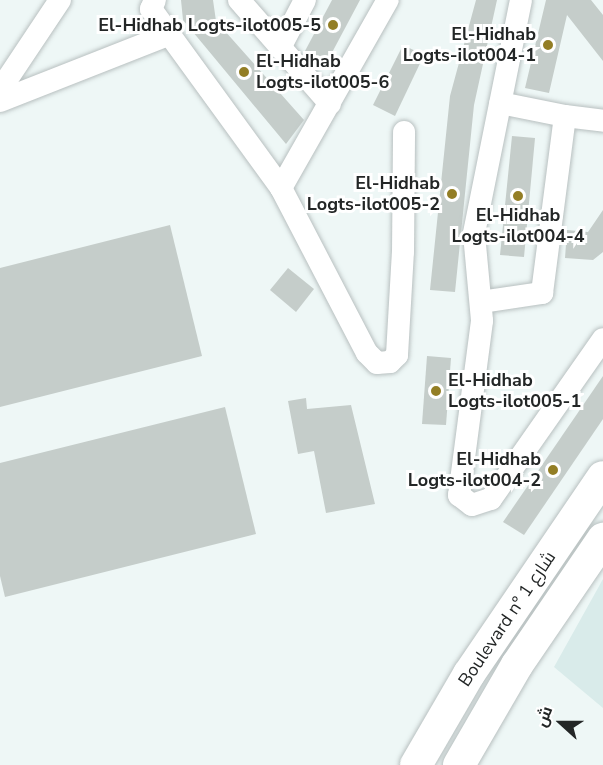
<!DOCTYPE html>
<html>
<head>
<meta charset="utf-8">
<style>
  body { margin:0 }
  #map { position:relative; width:603px; height:765px; overflow:hidden; background:#eef7f6; font-family:"Nunito Sans",Cairo,sans-serif }
  div>[style] { position:absolute }
  .built>* { inset:0; background:#d9ebea }
  .building>* { inset:0; background:#c5cdca }
  .roads { filter:drop-shadow(0 0 2px #b8c0c0) drop-shadow(0 0 2px #b8c0c0) }
  .minor>* { height:22px; margin:-11px; padding:0 11px; transform-origin:11px; border-radius:11px; background:#fff }
  .secondary>* { height:32px; margin:-16px; padding:0 16px; transform-origin:16px; border-radius:16px; background:#fff }
  .dots>* { width:16px; height:16px; translate:-50% -50%; box-sizing:border-box; border:3px solid #fff; border-radius:50% }
  span { translate:-50% -50%; white-space:nowrap; text-align:center; line-height:1.15; -webkit-text-stroke:6px #fff; paint-order:stroke }
  .poi-label { font-size:18px; color:#232626; font-weight:700 }
  .right { translate:-100% -50%; text-align:right }
  .left { translate:0 -50%; text-align:left }
  .street-label { font-size:18px; color:#232626 }
  .north { position:absolute; left:531px; top:693px; width:60px; height:60px; -webkit-text-stroke:4px #fff; paint-order:stroke; rotate:291deg; font-size:16px; font-weight:700; line-height:24px; text-align:center; color:#232626 }
  .north::after { content:''; display:block; margin:auto; width:21px; height:27px; background:#232626; clip-path:polygon(50% 0,100% 100%,50% 72%,0 100%) }
</style>
</head>
<body>
<div id="map">
  <div class="built">
    <div style="clip-path:polygon(603px 579px,603px 708px,554px 667px)"></div>
  </div>
  <div class="building">
    <div style="clip-path:polygon(181px 0,213px 0,216px 21px,304px 120px,286px 144px,183px 20px)"></div>
    <div style="clip-path:polygon(332px 0,360px 0,327px 62px,305px 51px)"></div>
    <div style="clip-path:polygon(476px 0,497px 0,474px 105px,455px 292px,430px 290px,450px 96px)"></div>
    <div style="clip-path:polygon(546px 0,591px 0,603px 15px,603px 61px,567px 15px,549px 93px,525px 88px)"></div>
    <div style="clip-path:polygon(403px 45px,424px 55px,395px 116px,373px 105px)"></div>
    <div style="clip-path:polygon(512px 136px,535px 138px,524px 257px,500px 255px)"></div>
    <div style="clip-path:polygon(603px 210px,603px 252px,593px 260px,565px 258px,567px 230px,588px 232px)"></div>
    <div style="clip-path:polygon(170px 225px,202px 356px,0 407px,0 268px)"></div>
    <div style="clip-path:polygon(288px 268px,314px 289px,296px 312px,270px 290px)"></div>
    <div style="clip-path:polygon(427px 356px,451px 358px,446px 425px,422px 424px)"></div>
    <div style="clip-path:polygon(603px 376px,603px 419px,524px 535px,503px 522px)"></div>
    <div style="clip-path:polygon(306px 398px,307px 409px,351px 405px,375px 504px,326px 513px,314px 451px,298px 454px,288px 401px)"></div>
    <div style="clip-path:polygon(225px 407px,256px 534px,5px 597px,0 576px,0 463px)"></div>
  </div>
  <div class="roads">
    <div class="minor">
      <div style="left:155px;top:0;width:10px;rotate:114deg"></div>
      <div style="left:151px;top:9px;width:221px;rotate:54deg"></div>
      <div style="left:281px;top:188px;width:216px;rotate:-60.4deg"></div>
      <div style="left:239px;top:0;width:138px;rotate:48.8deg"></div>
      <div style="left:521px;top:0;width:239px;rotate:101.4deg"></div>
      <div style="left:474px;top:234px;width:87px;rotate:84.7deg"></div>
      <div style="left:482px;top:321px;width:176px;rotate:97.5deg"></div>
      <div style="left:459px;top:495px;width:16px;rotate:38deg"></div>
      <div style="left:472px;top:505px;width:20px;rotate:-18deg"></div>
      <div style="left:491px;top:499px;width:195px;rotate:-55deg"></div>
      <div style="left:280px;top:48px;width:54px;rotate:-62.5deg"></div>
      <div style="left:0;top:90px;width:108px;rotate:-56.3deg"></div>
      <div style="left:0;top:101px;width:183px;rotate:-21.5deg"></div>
      <div style="left:565px;top:116px;width:38px;rotate:7deg"></div>
      <div style="left:281px;top:188px;width:186px;rotate:62.5deg"></div>
      <div style="left:367px;top:353px;width:14px;rotate:45deg"></div>
      <div style="left:377px;top:363px;width:13px;rotate:-4deg"></div>
      <div style="left:390px;top:362px;width:10px;rotate:-45deg"></div>
      <div style="left:397px;top:355px;width:103px;rotate:-86.7deg"></div>
      <div style="left:403px;top:252px;width:120px;rotate:-89.5deg"></div>
      <div style="left:481px;top:302px;width:62px;rotate:-8.4deg"></div>
      <div style="left:542px;top:293px;width:178px;rotate:-82.6deg"></div>
      <div style="left:565px;top:116px;width:66px;rotate:-168.7deg"></div>
    </div>
    <div class="secondary">
      <div style="left:416px;top:765px;width:105px;rotate:-59.8deg"></div>
      <div style="left:469px;top:674px;width:238px;rotate:-55.8deg"></div>
      <div style="left:459px;top:765px;width:116px;rotate:-59.9deg"></div>
      <div style="left:517px;top:665px;width:153px;rotate:-55.7deg"></div>
    </div>
  </div>
  <div class="dots">
    <div style="left:333px;top:25px;background:#937e25"></div>
    <div style="left:548px;top:45px;background:#937e25"></div>
    <div style="left:244px;top:72px;background:#937e25"></div>
    <div style="left:452px;top:194px;background:#937e25"></div>
    <div style="left:518px;top:196px;background:#937e25"></div>
    <div style="left:436px;top:391px;background:#937e25"></div>
    <div style="left:553px;top:470px;background:#937e25"></div>
  </div>
  <div class="poi-label">
    <span class="right" style="left:321px;top:25px">El-Hidhab Logts-ilot005-5</span>
    <span class="right" style="left:536px;top:45px">El-Hidhab<br>Logts-ilot004-1</span>
    <span class="left" style="left:256px;top:72px">El-Hidhab<br>Logts-ilot005-6</span>
    <span class="right" style="left:440px;top:194px">El-Hidhab<br>Logts-ilot005-2</span>
    <span style="left:518px;top:226px">El-Hidhab<br>Logts-ilot004-4</span>
    <span class="left" style="left:448px;top:391px">El-Hidhab<br>Logts-ilot005-1</span>
    <span class="right" style="left:541px;top:470px">El-Hidhab<br>Logts-ilot004-2</span>
  </div>
  <div class="street-label">
    <span style="left:507px;top:619px;rotate:-56deg">Boulevard n° شارع 1</span>
  </div>
  <div class="north">ش</div>
</div>
</body>
</html>
